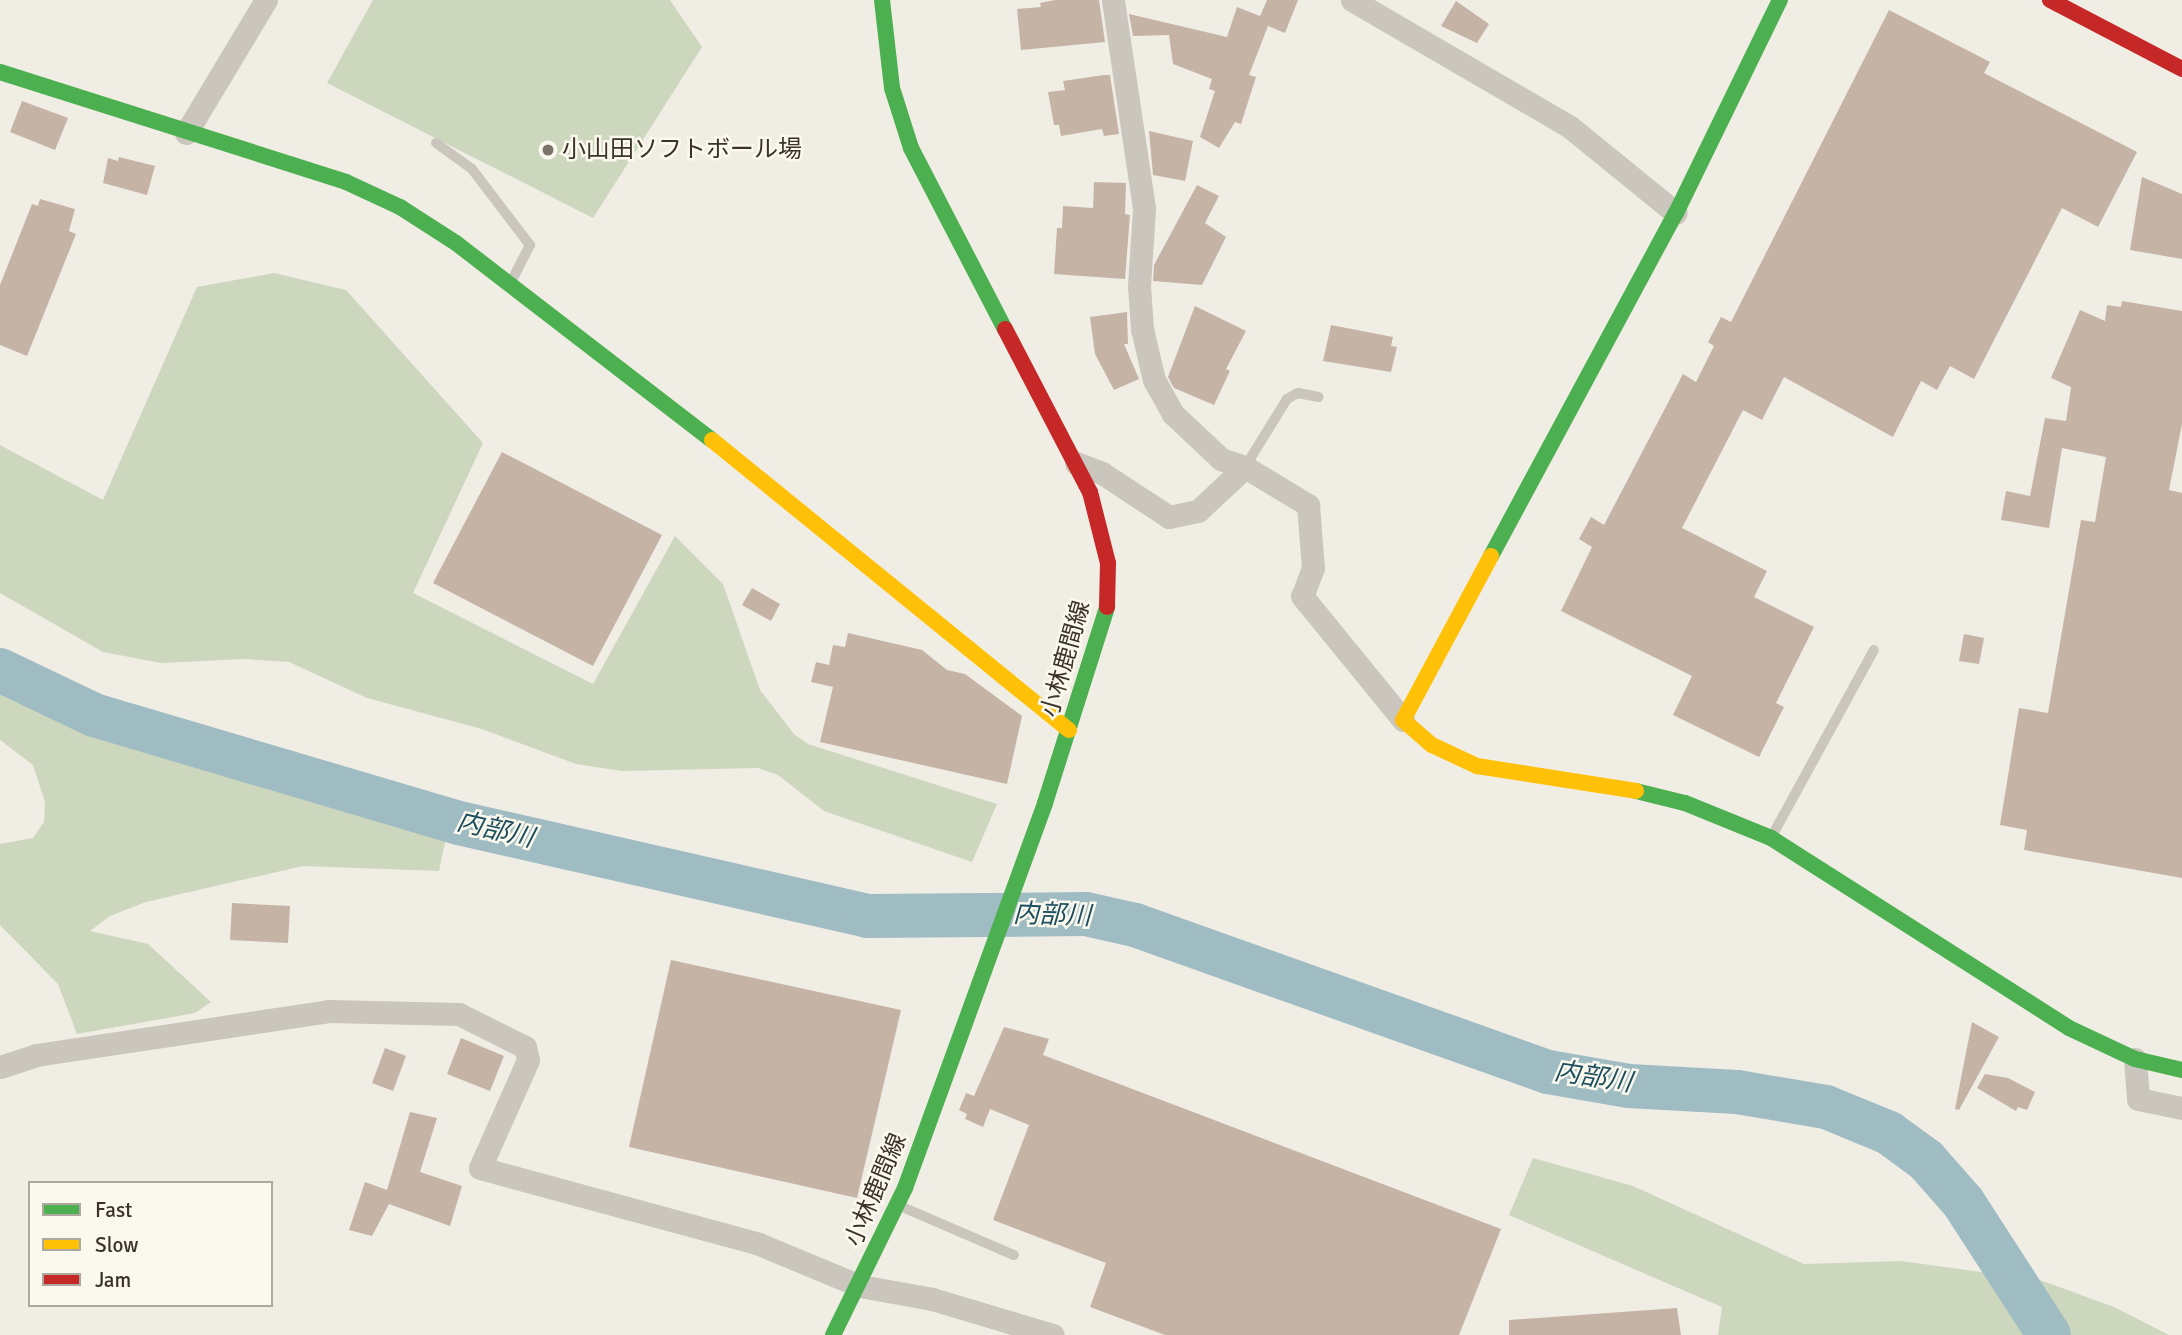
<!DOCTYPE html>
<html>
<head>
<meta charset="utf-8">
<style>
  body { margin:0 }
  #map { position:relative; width:2182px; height:1335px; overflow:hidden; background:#f0ede5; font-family:Signika,"Noto Sans JP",sans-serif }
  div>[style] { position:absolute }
  .green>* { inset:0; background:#cdd7be }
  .river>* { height:44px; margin:-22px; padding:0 22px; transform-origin:22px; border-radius:22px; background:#a0bcc3 }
  .building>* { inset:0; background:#c5b4a6 }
  .lane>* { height:10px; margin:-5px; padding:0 5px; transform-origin:5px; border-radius:5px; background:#cac5bd }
  .street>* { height:23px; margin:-11.5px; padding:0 11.5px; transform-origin:11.5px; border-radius:11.5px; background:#cac5bd }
  .fast>* { height:16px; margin:-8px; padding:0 8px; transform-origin:8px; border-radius:8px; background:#4caf50 }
  .slow>* { height:16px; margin:-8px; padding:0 8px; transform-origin:8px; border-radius:8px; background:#ffc107 }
  .jam>* { height:16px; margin:-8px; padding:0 8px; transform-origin:8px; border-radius:8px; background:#c62828 }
  .dots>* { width:19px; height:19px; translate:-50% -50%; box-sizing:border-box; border:4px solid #fbf8ed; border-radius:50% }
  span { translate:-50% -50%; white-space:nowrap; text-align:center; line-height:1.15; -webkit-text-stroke:5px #fbf8ed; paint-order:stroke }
  .poi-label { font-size:24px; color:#3b332a }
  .left { translate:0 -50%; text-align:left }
  .street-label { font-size:24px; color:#3b332a }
  .water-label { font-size:26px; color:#1d4f60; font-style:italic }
  .legend { position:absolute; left:28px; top:1181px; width:245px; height:126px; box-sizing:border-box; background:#fbf8ed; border:2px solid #aea99f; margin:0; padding:9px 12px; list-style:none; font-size:21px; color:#3b332a }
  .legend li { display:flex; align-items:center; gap:14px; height:35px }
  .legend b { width:35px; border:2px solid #aea99f }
</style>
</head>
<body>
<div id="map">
  <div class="green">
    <div style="clip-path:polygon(373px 0,670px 0,702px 47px,593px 218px,327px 83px)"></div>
    <div style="clip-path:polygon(274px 273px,346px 290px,483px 443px,413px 593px,593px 684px,675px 536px,723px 584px,760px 690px,794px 734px,808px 744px,997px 804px,972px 862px,824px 811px,778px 775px,758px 768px,622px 771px,576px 764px,482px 729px,367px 698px,289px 662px,244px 659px,161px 663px,103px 652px,0 593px,0 445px,103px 500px,197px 287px)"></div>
    <div style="clip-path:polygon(0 678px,119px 723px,450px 819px,439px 871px,303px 866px,146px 902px,110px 916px,90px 931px,148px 944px,211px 1002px,195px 1013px,77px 1034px,58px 984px,0 925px,0 844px,33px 838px,44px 822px,45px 802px,33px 765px,0 740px)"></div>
    <div style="clip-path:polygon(1533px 1158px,1633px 1186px,1804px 1264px,1901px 1261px,2040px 1280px,2114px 1307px,2169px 1335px,1718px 1335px,1722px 1307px,1509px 1215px)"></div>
  </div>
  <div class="river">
    <div style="left:0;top:670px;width:104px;rotate:25.6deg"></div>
    <div style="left:94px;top:715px;width:381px;rotate:16.5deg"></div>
    <div style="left:459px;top:823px;width:419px;rotate:12.8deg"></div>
    <div style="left:868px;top:916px;width:218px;rotate:-0.5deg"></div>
    <div style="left:1086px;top:914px;width:50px;rotate:12.7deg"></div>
    <div style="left:1135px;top:925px;width:438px;rotate:19.6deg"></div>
    <div style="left:1548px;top:1072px;width:82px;rotate:9.8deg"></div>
    <div style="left:1629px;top:1086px;width:108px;rotate:3.2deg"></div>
    <div style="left:1737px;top:1092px;width:90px;rotate:9.6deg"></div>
    <div style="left:1826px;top:1107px;width:68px;rotate:22.4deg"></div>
    <div style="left:1889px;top:1133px;width:46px;rotate:36.1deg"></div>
    <div style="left:1926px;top:1160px;width:56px;rotate:48.6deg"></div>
    <div style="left:1963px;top:1202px;width:158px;rotate:57.1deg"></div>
  </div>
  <div class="building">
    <div style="clip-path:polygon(1055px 0,1099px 0,1105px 42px,1021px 50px,1017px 9px,1041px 7px,1040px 3px)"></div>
    <div style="clip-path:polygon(1267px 0,1298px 0,1285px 33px,1268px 26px,1249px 75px,1256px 77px,1241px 124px,1235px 122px,1219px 148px,1200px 137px,1215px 91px,1209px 89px,1212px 79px,1173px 64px,1169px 35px,1133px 36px,1129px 14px,1227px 37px,1237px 7px,1260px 16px)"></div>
    <div style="clip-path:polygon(1456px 1px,1489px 24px,1477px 43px,1441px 26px)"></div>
    <div style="clip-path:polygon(1889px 10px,1990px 62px,1984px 73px,2137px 152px,2098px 227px,2062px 208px,1974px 379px,1950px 366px,1937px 390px,1921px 381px,1893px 437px,1784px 377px,1762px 420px,1743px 410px,1682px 528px,1767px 571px,1754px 597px,1814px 627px,1776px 703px,1784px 707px,1759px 757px,1673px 715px,1692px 676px,1561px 611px,1592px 547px,1579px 539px,1591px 517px,1604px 525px,1683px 374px,1696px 382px,1714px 346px,1708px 342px,1721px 317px,1731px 322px)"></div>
    <div style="clip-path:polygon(1104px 75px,1110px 75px,1119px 134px,1104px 136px,1102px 129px,1061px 136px,1059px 125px,1054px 125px,1048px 92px,1065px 90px,1063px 81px)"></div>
    <div style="clip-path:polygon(22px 101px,68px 118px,55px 150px,10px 132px)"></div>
    <div style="clip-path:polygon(1149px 131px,1193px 141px,1185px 181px,1153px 175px)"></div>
    <div style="clip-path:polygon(119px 157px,155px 166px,147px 195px,103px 183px,108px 158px,118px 161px)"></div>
    <div style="clip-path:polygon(2142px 177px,2182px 194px,2182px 259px,2130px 250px)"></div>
    <div style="clip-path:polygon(1094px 182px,1126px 183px,1125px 214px,1130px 215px,1125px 279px,1054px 274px,1057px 228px,1062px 228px,1063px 206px,1093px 208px)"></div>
    <div style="clip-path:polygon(1197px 185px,1219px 196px,1205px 223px,1226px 237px,1202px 285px,1153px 281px,1154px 265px)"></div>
    <div style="clip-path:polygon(40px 199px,75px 209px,69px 231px,76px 234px,27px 356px,0 345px,0 285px,32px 204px,38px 206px)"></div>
    <div style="clip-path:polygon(2122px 301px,2182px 311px,2182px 424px,2169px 490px,2182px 493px,2182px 878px,2024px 850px,2027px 830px,2000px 825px,2019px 708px,2048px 713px,2081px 520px,2095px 522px,2106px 457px,2062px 448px,2049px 528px,2001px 520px,2006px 491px,2030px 496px,2045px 418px,2066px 421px,2071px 387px,2051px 378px,2080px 310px,2105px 321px,2107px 305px,2121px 307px)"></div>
    <div style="clip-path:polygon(1195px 306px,1246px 331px,1226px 369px,1230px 371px,1214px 405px,1174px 388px,1168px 377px)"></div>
    <div style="clip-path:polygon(1127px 312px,1128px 344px,1124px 344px,1139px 379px,1114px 390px,1095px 354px,1090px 317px)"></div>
    <div style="clip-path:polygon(1331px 325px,1393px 337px,1391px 346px,1397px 347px,1391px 372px,1323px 361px)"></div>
    <div style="clip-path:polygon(502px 452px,662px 535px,593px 666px,433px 583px)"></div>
    <div style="clip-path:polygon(752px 588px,780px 604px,771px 621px,742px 605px)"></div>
    <div style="clip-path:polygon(848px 633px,922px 650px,947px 670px,965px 674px,1022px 716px,1007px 784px,820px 742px,833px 687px,811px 682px,816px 662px,829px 665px,833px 645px,845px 647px)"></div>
    <div style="clip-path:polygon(1964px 634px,1984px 638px,1979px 664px,1959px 661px)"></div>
    <div style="clip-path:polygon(232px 903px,290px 906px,288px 943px,230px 940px)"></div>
    <div style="clip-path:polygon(671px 960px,901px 1010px,857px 1198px,629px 1147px)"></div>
    <div style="clip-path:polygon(1972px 1022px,1999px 1037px,1959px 1110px,1955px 1109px)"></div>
    <div style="clip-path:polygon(1004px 1027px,1049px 1039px,1043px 1055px,1501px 1229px,1459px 1335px,1165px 1335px,1090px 1307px,1106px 1263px,993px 1220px,1029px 1125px,990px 1109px,983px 1127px,965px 1119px,967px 1114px,959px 1110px,966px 1093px,974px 1096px)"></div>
    <div style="clip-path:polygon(461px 1038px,504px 1056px,490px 1091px,447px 1074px)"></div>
    <div style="clip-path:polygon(385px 1048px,406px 1056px,393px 1091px,372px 1083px)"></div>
    <div style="clip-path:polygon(1985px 1074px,2008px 1078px,2035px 1092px,2027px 1110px,2018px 1107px,2016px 1111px,1977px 1088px)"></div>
    <div style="clip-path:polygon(410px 1112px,437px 1118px,420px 1172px,462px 1186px,450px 1226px,389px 1204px,372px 1236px,349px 1230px,365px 1182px,387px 1190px)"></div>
    <div style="clip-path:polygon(1677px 1308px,1681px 1335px,1509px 1335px,1509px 1320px)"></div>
  </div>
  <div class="lane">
    <div style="left:436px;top:143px;width:44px;rotate:35.8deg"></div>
    <div style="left:472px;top:169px;width:96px;rotate:52.7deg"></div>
    <div style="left:530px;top:245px;width:42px;rotate:117.2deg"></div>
    <div style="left:1245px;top:467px;width:80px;rotate:-58.3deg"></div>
    <div style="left:1287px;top:399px;width:13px;rotate:-29deg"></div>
    <div style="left:1298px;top:393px;width:21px;rotate:11deg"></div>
    <div style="left:1772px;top:836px;width:212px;rotate:-61.3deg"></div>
    <div style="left:900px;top:1206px;width:124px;rotate:23.3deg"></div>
  </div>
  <div class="street">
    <div style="left:1352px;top:0;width:252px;rotate:30.2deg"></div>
    <div style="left:1570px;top:127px;width:136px;rotate:39.1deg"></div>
    <div style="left:186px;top:133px;width:155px;rotate:-59deg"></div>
    <div style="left:1076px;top:463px;width:28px;rotate:21deg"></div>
    <div style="left:1102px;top:473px;width:80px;rotate:33.3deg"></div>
    <div style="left:1169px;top:517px;width:30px;rotate:-12deg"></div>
    <div style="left:1198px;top:511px;width:64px;rotate:-43.1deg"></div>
    <div style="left:1245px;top:467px;width:25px;rotate:-162deg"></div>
    <div style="left:1221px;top:459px;width:66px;rotate:-136.8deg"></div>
    <div style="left:1173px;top:414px;width:39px;rotate:-119deg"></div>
    <div style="left:1154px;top:380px;width:52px;rotate:-103.2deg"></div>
    <div style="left:1142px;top:329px;width:43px;rotate:-94deg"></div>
    <div style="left:1139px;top:286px;width:78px;rotate:-86.3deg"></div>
    <div style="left:1144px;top:208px;width:210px;rotate:-98.5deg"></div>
    <div style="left:1245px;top:467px;width:74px;rotate:31.1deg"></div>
    <div style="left:1308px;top:505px;width:63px;rotate:85.5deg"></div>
    <div style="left:1313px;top:568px;width:30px;rotate:111deg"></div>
    <div style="left:1302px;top:596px;width:160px;rotate:50.8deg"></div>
    <div style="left:2135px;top:1059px;width:40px;rotate:85.7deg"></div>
    <div style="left:2138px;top:1099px;width:45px;rotate:11.6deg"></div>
    <div style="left:0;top:1067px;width:38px;rotate:-18deg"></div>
    <div style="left:36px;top:1055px;width:296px;rotate:-8.5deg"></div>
    <div style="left:329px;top:1011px;width:130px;rotate:1.3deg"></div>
    <div style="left:459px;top:1014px;width:74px;rotate:26.6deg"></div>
    <div style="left:525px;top:1047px;width:13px;rotate:77deg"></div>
    <div style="left:528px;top:1060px;width:118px;rotate:114deg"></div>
    <div style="left:480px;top:1168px;width:289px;rotate:15.2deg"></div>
    <div style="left:759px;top:1244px;width:109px;rotate:22.6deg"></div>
    <div style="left:860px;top:1286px;width:73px;rotate:10.2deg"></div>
    <div style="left:932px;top:1299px;width:126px;rotate:16.6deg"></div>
  </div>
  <div class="fast">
    <div style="left:882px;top:0;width:89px;rotate:83.5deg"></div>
    <div style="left:892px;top:88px;width:63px;rotate:72.4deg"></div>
    <div style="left:911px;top:148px;width:204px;rotate:62.6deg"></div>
    <div style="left:0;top:72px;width:363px;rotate:17.6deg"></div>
    <div style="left:346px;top:182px;width:60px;rotate:24.8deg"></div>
    <div style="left:400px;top:207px;width:67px;rotate:32.7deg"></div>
    <div style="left:456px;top:243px;width:323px;rotate:37.6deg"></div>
    <div style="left:1491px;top:556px;width:390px;rotate:-61.7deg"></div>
    <div style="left:1676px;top:213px;width:237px;rotate:-64deg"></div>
    <div style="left:1636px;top:791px;width:50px;rotate:13.8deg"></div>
    <div style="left:1685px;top:803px;width:93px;rotate:22.1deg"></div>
    <div style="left:1771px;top:838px;width:353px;rotate:32.5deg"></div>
    <div style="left:2069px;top:1028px;width:73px;rotate:25.2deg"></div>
    <div style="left:2135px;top:1059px;width:48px;rotate:13.2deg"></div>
    <div style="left:833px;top:1335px;width:164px;rotate:-63.9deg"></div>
    <div style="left:905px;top:1188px;width:410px;rotate:-70deg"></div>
    <div style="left:1045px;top:803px;width:206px;rotate:-72.4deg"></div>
  </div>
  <div class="slow">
    <div style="left:712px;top:440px;width:460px;rotate:39.1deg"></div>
    <div style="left:1491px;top:556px;width:186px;rotate:118.2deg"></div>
    <div style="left:1403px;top:720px;width:38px;rotate:41deg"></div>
    <div style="left:1432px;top:745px;width:50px;rotate:25deg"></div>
    <div style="left:1477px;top:766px;width:161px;rotate:8.9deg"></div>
  </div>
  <div class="jam">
    <div style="left:2050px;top:0;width:149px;rotate:27.6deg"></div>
    <div style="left:1005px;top:329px;width:184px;rotate:62.5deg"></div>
    <div style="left:1090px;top:492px;width:73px;rotate:75.8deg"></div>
    <div style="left:1108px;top:563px;width:44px;rotate:91.3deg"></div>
  </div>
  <div class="dots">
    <div style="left:548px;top:150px;background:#7a746b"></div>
  </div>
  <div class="poi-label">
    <span class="left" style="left:562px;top:150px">小山田ソフトボール場</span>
  </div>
  <div class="street-label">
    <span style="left:1066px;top:659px;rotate:-74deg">小林鹿間線</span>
    <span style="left:876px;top:1190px;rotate:-67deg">小林鹿間線</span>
  </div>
  <div class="water-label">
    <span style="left:495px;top:831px;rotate:13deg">内部川</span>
    <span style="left:1052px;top:916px;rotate:2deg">内部川</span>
    <span style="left:1593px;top:1078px;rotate:9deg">内部川</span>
  </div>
  <ul class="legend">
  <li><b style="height:9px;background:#4caf50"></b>Fast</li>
  <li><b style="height:9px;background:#ffc107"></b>Slow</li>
  <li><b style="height:9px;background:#c62828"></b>Jam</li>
  </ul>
</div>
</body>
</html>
